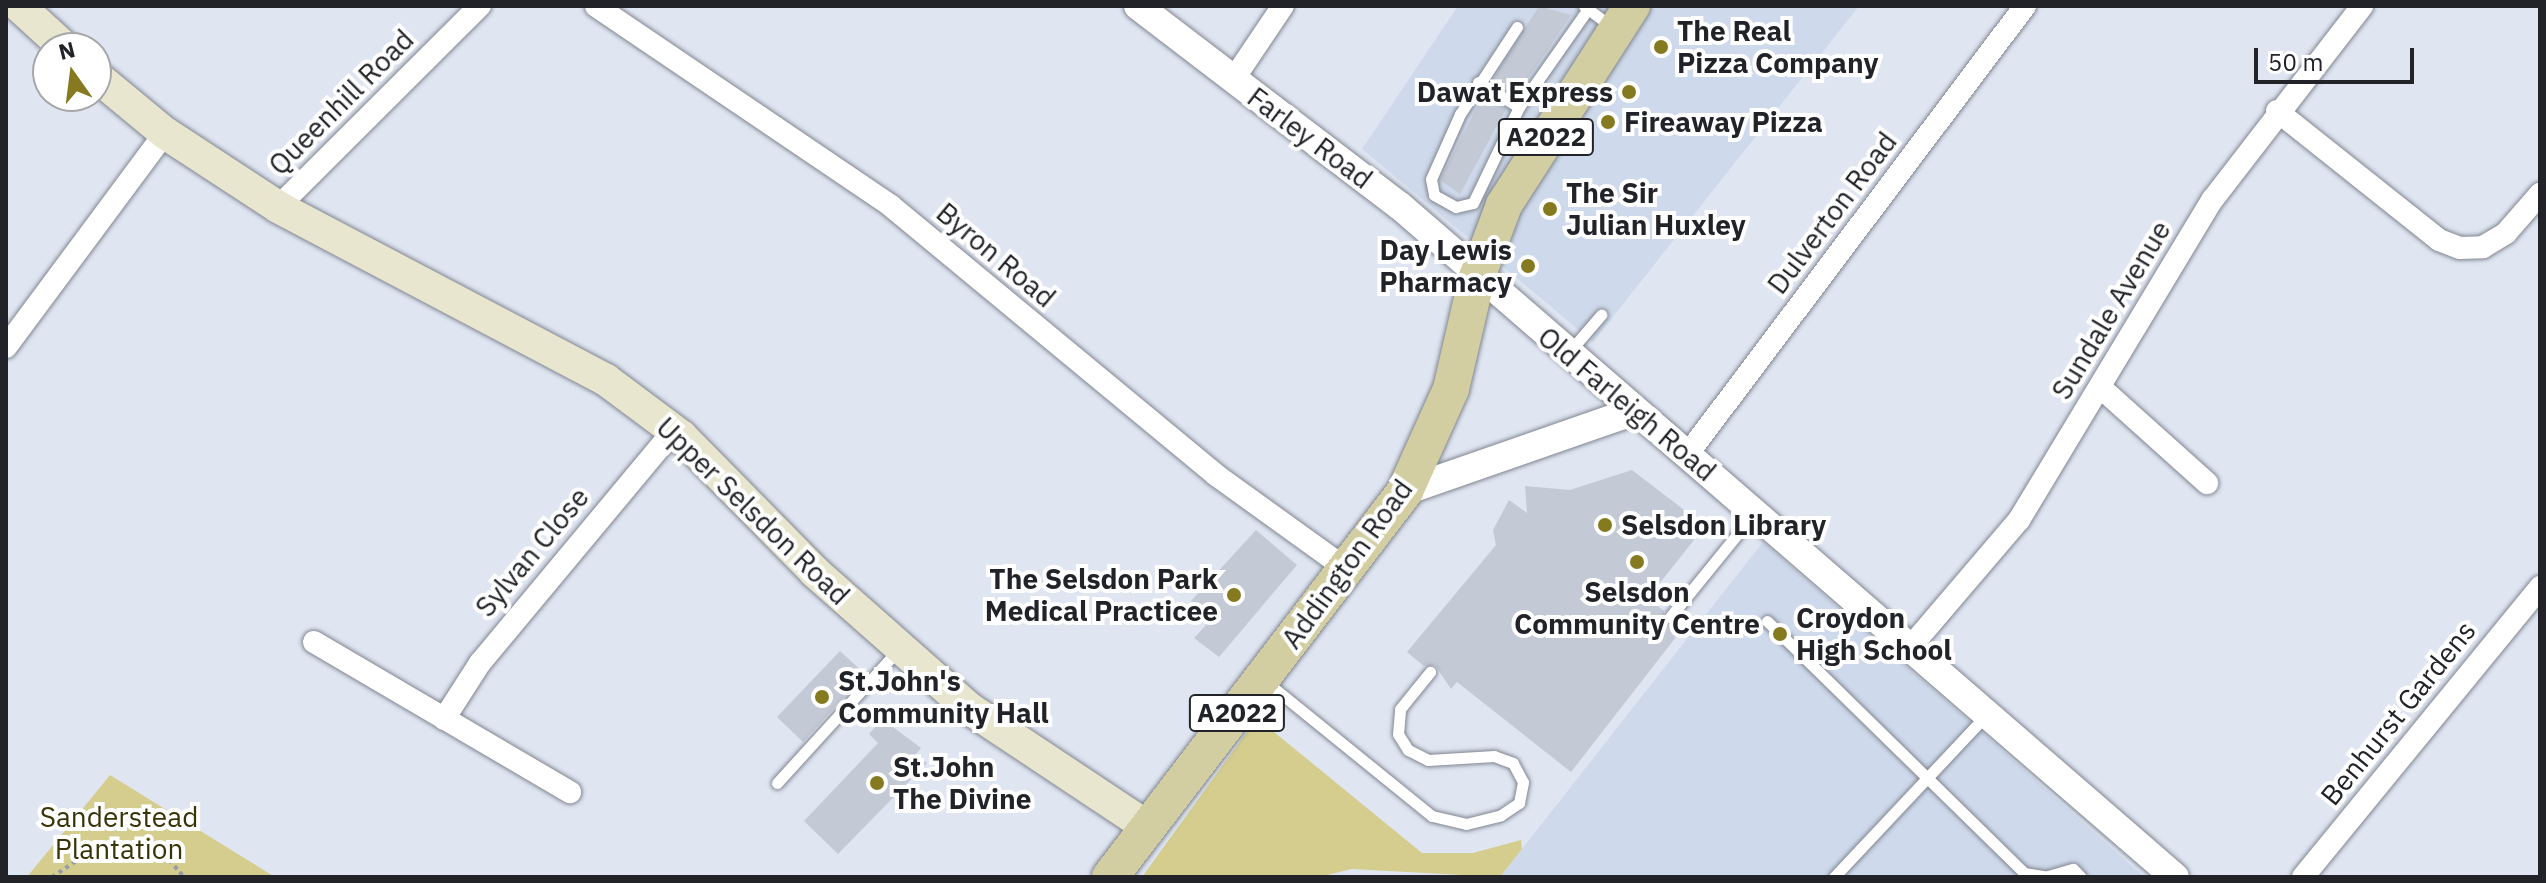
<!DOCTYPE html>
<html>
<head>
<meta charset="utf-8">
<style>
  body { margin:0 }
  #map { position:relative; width:2546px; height:883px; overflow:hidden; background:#dfe6f2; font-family:"IBM Plex Sans",sans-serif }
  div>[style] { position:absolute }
  .built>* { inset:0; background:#ced9eb }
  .green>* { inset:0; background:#d5cd8e }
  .building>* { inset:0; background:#c3cad5 }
  .path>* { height:4px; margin-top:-2px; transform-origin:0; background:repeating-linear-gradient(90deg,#979ca6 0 4px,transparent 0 8px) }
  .roads { filter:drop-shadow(0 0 2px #808690) drop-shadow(0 0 2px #808690) }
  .service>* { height:11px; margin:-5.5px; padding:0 5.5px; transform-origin:5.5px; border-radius:5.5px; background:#fff }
  .minor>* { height:22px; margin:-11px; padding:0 11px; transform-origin:11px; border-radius:11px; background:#fff }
  .tertiary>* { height:28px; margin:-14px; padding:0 14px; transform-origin:14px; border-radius:14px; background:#fff }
  .secondary>* { height:32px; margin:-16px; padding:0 16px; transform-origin:16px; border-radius:16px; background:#e9e6d0 }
  .primary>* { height:36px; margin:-18px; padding:0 18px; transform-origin:18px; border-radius:18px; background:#d3cea2 }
  .dots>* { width:22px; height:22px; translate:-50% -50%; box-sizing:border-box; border:4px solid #fff; border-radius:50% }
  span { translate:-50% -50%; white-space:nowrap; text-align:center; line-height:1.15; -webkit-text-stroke:8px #fff; paint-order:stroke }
  .shield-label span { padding:2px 6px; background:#fff; border:2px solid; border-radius:6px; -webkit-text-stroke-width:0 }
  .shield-label { font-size:26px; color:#212328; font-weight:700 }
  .poi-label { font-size:28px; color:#212328; font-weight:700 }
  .left { translate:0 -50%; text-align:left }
  .right { translate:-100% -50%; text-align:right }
  .street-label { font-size:28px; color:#212328 }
  .park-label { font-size:28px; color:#393407 }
  .frame { position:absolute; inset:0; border:8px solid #212328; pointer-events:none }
  .north { position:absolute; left:32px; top:32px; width:80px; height:80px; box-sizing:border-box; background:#fff; border:2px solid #a6a7a9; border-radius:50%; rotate:346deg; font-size:22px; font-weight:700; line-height:32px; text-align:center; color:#212328 }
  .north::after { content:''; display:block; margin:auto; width:28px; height:36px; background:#857a1f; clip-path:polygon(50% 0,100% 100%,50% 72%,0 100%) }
  .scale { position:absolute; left:2254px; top:48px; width:160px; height:36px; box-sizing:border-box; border:4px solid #212328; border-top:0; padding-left:10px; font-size:24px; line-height:28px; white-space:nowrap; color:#212328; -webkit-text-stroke:6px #fff; paint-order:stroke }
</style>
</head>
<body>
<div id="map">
  <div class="built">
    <div style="clip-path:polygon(1458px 6px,1859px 6px,1593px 342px,1362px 149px)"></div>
    <div style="clip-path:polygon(1763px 542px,1975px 726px,2144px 877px,1500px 877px)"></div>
  </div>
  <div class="green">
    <div style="clip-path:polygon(1257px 718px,1422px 853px,1473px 853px,1521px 840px,1522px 849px,1500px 877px,1351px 869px,1320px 877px,1142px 877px)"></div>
    <div style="clip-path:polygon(110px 775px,275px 877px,27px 877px)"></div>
  </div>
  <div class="building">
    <div style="clip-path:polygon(1539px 6px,1571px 15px,1517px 95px,1492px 81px)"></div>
    <div style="clip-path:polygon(1483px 95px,1506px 109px,1460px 194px,1440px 180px)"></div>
    <div style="clip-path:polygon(1632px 470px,1705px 526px,1648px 598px,1664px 611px,1664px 623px,1683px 628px,1571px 772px,1457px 682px,1451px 689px,1435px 665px,1424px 666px,1407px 652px,1496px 545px,1493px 530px,1509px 500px,1527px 513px,1525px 486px,1570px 490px)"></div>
    <div style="clip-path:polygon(1256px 530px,1297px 565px,1219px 657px,1194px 638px,1206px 625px,1191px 601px)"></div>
    <div style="clip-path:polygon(840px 651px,865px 674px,803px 742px,777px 717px)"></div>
    <div style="clip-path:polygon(882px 719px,921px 748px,916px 754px,927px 763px,838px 854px,804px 821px,878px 743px,869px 734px)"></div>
  </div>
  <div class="path">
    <div style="left:52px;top:877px;width:42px;rotate:-33.3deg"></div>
    <div style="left:87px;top:854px;width:34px;rotate:-14deg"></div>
    <div style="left:120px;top:846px;width:45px;rotate:10.3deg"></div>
    <div style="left:164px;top:854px;width:30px;rotate:49deg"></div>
  </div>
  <div class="roads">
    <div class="service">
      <div style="left:1584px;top:6px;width:38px;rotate:37deg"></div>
      <div style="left:1517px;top:27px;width:104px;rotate:123.2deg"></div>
      <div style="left:1460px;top:114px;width:71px;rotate:114deg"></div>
      <div style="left:1431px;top:179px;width:16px;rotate:79deg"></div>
      <div style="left:1434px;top:195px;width:25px;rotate:29deg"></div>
      <div style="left:1456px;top:207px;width:17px;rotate:-13deg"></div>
      <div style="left:1473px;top:203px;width:106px;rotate:-64.4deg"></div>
      <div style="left:1519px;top:107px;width:120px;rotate:-54.9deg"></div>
      <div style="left:1478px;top:82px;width:48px;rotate:31.4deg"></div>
      <div style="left:1570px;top:351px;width:48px;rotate:-49.3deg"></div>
      <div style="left:1670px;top:617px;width:132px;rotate:-50.9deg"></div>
      <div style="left:1767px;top:621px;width:360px;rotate:44.4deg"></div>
      <div style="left:2024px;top:873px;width:25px;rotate:9deg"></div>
      <div style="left:1264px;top:680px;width:216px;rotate:39deg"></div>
      <div style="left:1432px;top:816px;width:35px;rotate:13deg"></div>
      <div style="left:1466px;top:824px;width:36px;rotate:-14deg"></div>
      <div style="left:1501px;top:815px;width:22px;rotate:-34deg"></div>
      <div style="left:1519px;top:803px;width:21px;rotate:-79deg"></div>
      <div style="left:1523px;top:782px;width:21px;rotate:-118deg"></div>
      <div style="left:1513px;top:763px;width:20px;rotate:-160deg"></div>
      <div style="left:1494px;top:756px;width:66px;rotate:176.5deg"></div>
      <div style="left:1428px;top:760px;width:22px;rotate:-153deg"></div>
      <div style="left:1408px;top:750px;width:19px;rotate:-122deg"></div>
      <div style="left:1398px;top:734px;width:25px;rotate:-85deg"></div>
      <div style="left:1400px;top:709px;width:48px;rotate:-51deg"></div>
      <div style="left:777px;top:783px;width:183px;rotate:-47.7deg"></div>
      <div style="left:2048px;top:876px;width:26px;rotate:-16deg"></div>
      <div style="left:2073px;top:869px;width:11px;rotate:45deg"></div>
      <div style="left:1834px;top:877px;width:221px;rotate:-46.8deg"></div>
    </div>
    <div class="minor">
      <div style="left:596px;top:6px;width:356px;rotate:34.1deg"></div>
      <div style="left:891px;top:206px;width:422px;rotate:39.6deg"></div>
      <div style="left:1216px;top:475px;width:159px;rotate:35.8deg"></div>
      <div style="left:1233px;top:80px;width:89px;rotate:-56deg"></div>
      <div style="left:2277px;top:111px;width:207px;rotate:38.5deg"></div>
      <div style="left:2439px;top:240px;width:22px;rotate:21deg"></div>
      <div style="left:2460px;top:248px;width:23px;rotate:-2deg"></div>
      <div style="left:2483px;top:247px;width:27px;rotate:-31deg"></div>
      <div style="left:2506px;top:233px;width:52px;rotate:-48.9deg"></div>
      <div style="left:278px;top:207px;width:285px;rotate:-44.9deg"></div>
      <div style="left:6px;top:347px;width:267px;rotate:-53.4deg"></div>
      <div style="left:2100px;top:387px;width:144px;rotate:41.9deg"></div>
      <div style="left:1687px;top:455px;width:562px;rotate:-53.03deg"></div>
      <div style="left:314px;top:642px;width:297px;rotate:30.4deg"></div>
      <div style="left:1913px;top:644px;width:163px;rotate:-49.5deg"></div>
      <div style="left:2019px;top:520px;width:375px;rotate:-58.9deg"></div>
      <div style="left:2213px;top:199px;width:244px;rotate:-52.3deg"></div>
      <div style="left:444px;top:719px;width:67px;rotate:-57.3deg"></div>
      <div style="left:480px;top:663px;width:303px;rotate:-50.2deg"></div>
      <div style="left:2303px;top:877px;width:375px;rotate:-50.7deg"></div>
    </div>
    <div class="tertiary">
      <div style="left:1138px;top:6px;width:330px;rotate:37.4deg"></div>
      <div style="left:1400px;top:206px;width:1025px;rotate:40.89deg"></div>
      <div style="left:1405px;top:491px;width:240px;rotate:-19.2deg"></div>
    </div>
    <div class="secondary">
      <div style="left:19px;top:6px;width:62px;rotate:42.4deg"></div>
      <div style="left:96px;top:76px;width:89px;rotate:39.6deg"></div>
      <div style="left:165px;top:133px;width:135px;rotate:33.2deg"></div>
      <div style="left:278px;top:207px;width:371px;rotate:27.8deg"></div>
      <div style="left:606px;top:380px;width:94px;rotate:36.7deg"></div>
      <div style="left:681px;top:436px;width:191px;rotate:45.4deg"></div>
      <div style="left:815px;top:572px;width:207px;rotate:41.5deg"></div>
      <div style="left:970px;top:709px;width:211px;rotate:33.6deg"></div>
    </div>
    <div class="primary">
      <div style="left:1110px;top:877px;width:486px;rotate:-52.6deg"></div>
      <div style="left:1405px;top:491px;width:112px;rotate:-65.7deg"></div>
      <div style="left:1451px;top:389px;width:115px;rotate:-76.9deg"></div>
      <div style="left:1477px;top:277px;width:77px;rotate:-69.4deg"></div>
      <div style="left:1504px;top:205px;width:237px;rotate:-57.3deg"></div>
    </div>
  </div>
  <div class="dots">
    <div style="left:1661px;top:47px;background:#857a1f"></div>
    <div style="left:1629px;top:92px;background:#857a1f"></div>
    <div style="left:1608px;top:122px;background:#857a1f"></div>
    <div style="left:1550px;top:209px;background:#857a1f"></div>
    <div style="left:1528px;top:266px;background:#857a1f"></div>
    <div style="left:1605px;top:525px;background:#857a1f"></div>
    <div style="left:1637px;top:562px;background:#857a1f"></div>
    <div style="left:1234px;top:595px;background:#857a1f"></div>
    <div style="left:1780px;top:634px;background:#857a1f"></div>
    <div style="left:822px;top:697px;background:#857a1f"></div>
    <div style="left:877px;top:783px;background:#857a1f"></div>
  </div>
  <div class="shield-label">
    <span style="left:1546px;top:137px">A2022</span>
    <span style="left:1237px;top:713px">A2022</span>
  </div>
  <div class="poi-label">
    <span class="left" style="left:1677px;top:47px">The Real<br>Pizza Company</span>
    <span class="right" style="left:1613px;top:92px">Dawat Express</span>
    <span class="left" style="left:1624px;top:122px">Fireaway Pizza</span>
    <span class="left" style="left:1566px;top:209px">The Sir<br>Julian Huxley</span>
    <span class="right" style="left:1512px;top:266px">Day Lewis<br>Pharmacy</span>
    <span class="left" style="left:1621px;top:525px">Selsdon Library</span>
    <span class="right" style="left:1218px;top:595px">The Selsdon Park<br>Medical Practicee</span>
    <span style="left:1637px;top:608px">Selsdon<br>Community Centre</span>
    <span class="left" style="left:1796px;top:634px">Croydon<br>High School</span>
    <span class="left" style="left:838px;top:697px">St.John's<br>Community Hall</span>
    <span class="left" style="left:893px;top:783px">St.John<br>The Divine</span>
  </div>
  <div class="street-label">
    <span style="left:341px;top:102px;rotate:-45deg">Queenhill Road</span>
    <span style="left:1310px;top:138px;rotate:37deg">Farley Road</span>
    <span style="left:1832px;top:213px;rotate:-53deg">Dulverton Road</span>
    <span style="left:996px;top:255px;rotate:40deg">Byron Road</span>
    <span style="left:2111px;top:310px;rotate:-59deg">Sundale Avenue</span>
    <span style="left:1627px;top:404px;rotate:40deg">Old Farleigh Road</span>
    <span style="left:753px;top:511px;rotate:44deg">Upper Selsdon Road</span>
    <span style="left:532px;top:552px;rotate:-50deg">Sylvan Close</span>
    <span style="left:1347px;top:564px;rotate:-54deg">Addington Road</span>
    <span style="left:2398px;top:713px;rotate:-51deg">Benhurst Gardens</span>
  </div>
  <div class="park-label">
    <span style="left:119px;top:833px">Sanderstead<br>Plantation</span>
  </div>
  <div class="frame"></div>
  <div class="north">N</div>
  <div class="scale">50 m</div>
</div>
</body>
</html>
